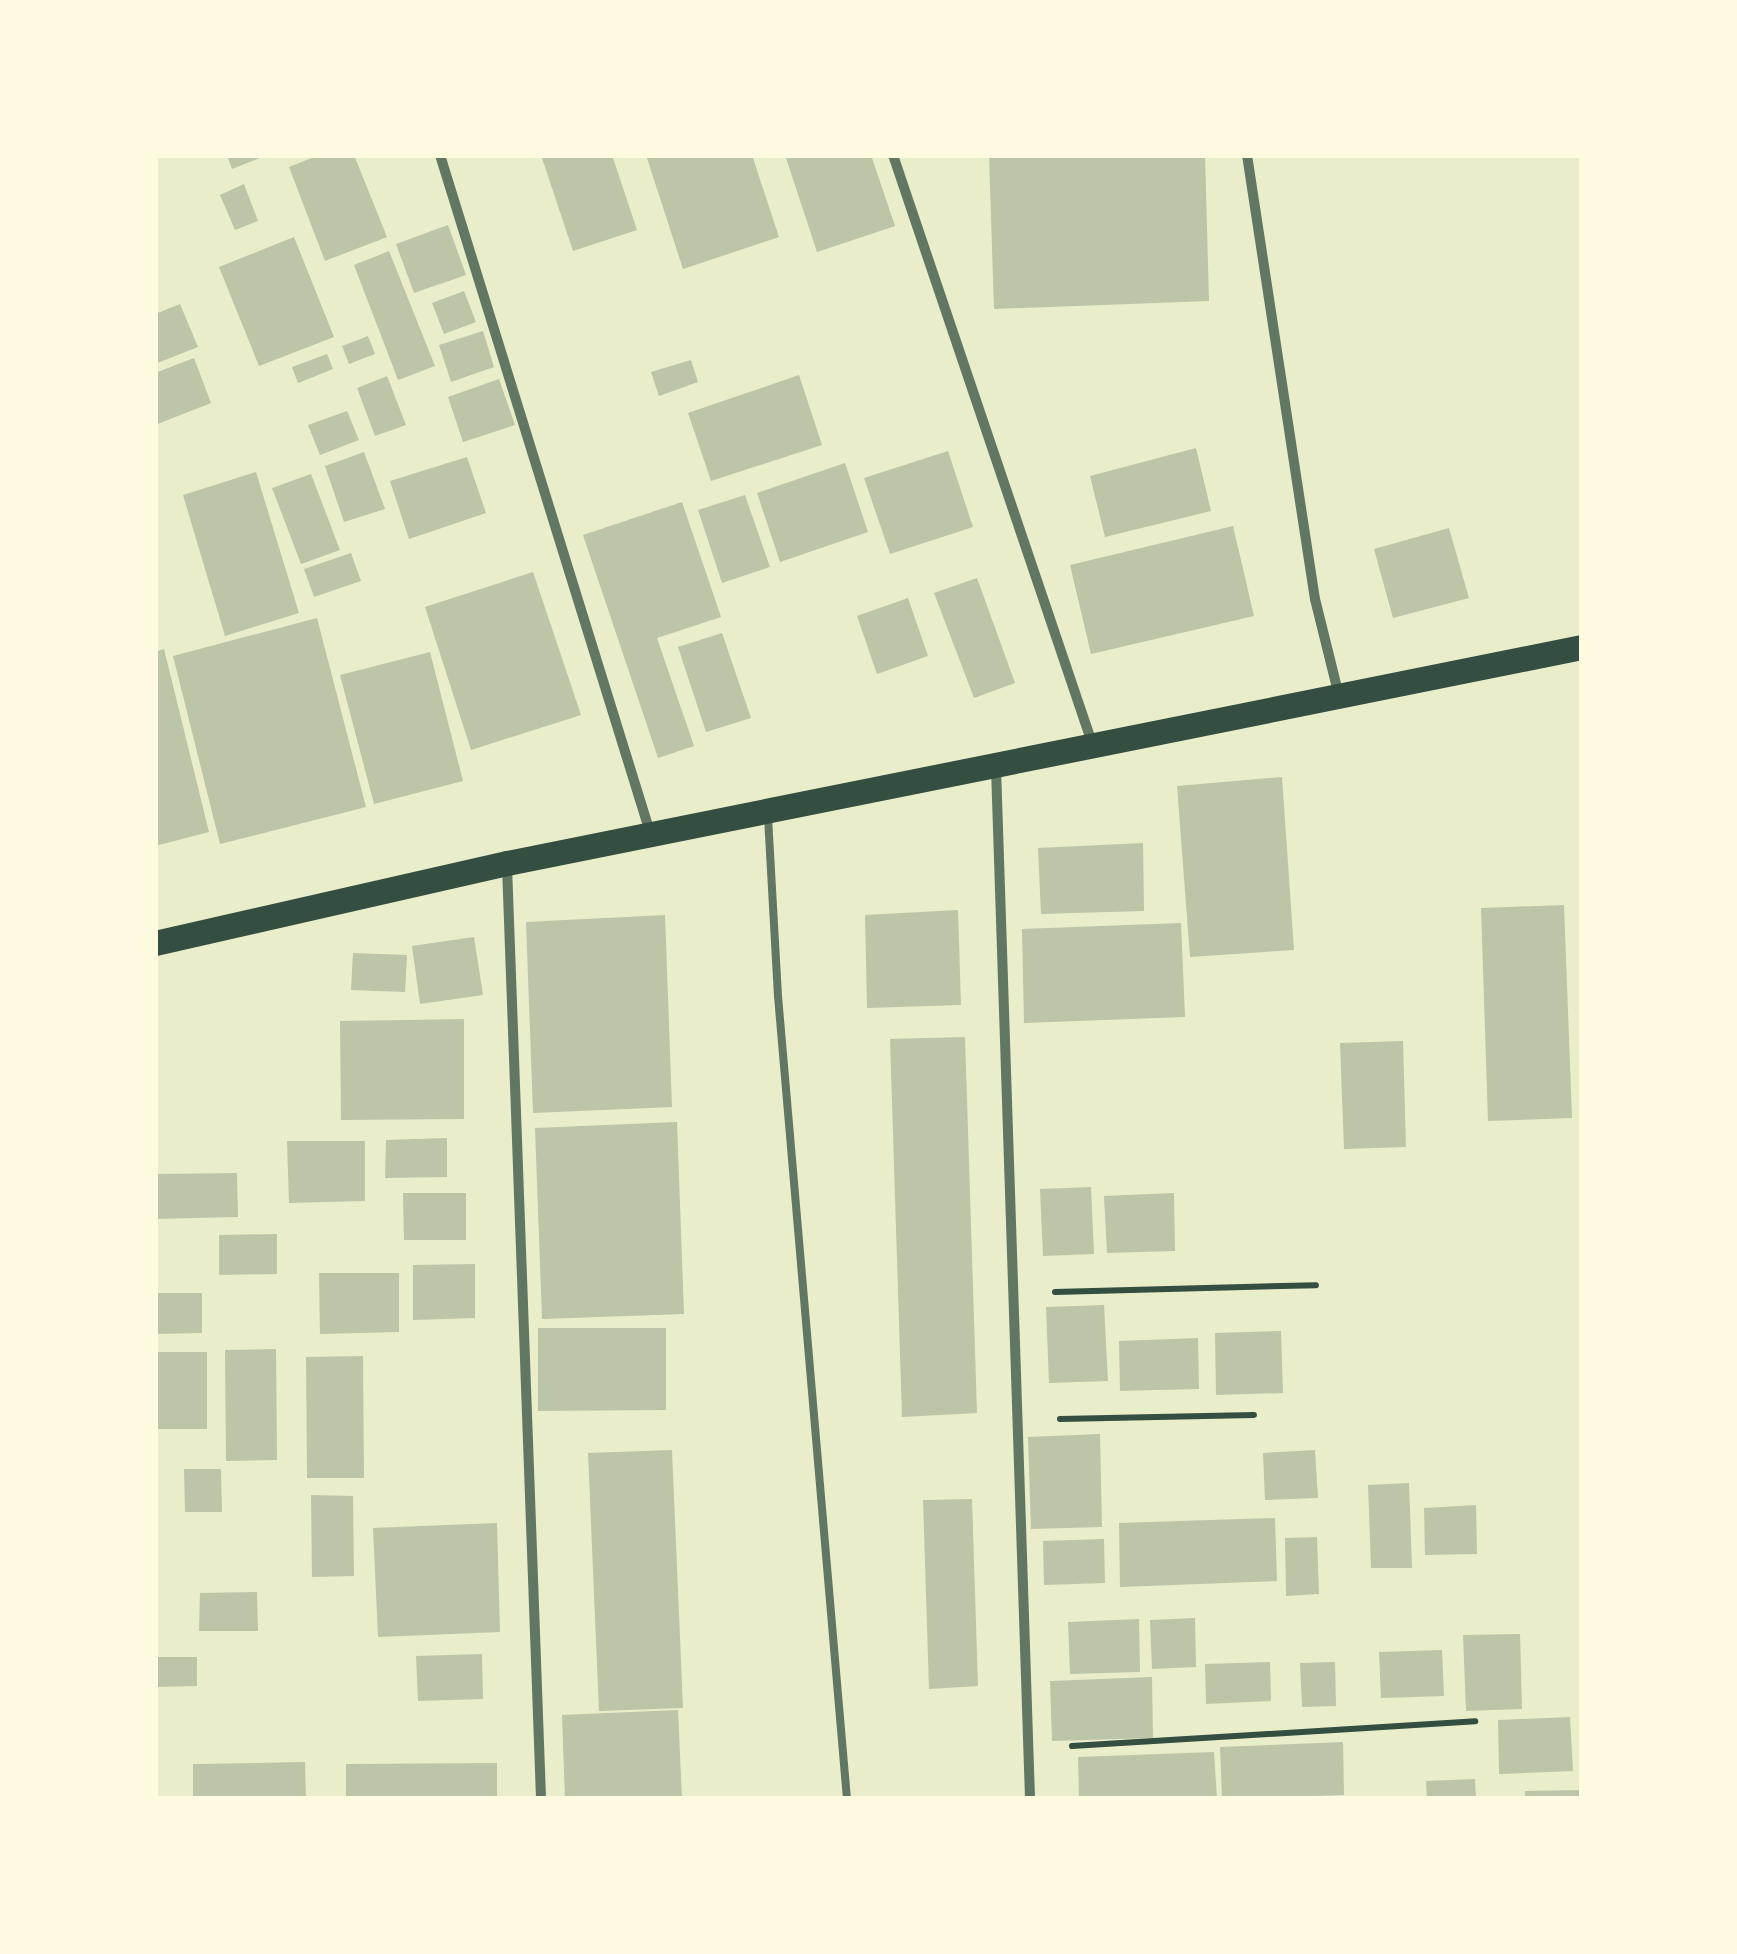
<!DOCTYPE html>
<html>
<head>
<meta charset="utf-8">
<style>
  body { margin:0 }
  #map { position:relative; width:1737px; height:1954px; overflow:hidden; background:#e9edc9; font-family:"Public Sans",sans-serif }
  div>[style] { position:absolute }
  .building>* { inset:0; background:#bcc5a7 }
  .path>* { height:6px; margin:-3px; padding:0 3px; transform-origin:3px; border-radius:3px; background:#344e41 }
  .service>* { height:8px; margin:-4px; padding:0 4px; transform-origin:4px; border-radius:4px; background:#617663 }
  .minor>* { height:10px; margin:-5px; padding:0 5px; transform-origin:5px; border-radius:5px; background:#617663 }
  .primary>* { height:25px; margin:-12.5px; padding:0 12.5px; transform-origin:12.5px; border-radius:12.5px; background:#344e41 }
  span { translate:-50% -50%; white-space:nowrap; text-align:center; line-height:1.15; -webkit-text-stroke:10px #fefae0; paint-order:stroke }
  .frame { position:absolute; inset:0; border:158px solid #fefae0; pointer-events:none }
</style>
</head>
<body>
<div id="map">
  <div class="building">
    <div style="clip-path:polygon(227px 155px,267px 155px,232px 169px)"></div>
    <div style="clip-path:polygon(319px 155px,354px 155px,387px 237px,325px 261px,289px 167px)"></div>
    <div style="clip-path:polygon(541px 155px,612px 155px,637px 230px,573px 251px)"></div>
    <div style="clip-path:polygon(646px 155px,752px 155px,779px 237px,683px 269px)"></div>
    <div style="clip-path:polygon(785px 155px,871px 155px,895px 226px,817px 252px)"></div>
    <div style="clip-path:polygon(989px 155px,1205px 155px,1209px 301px,994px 309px)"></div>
    <div style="clip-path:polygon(244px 184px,258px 221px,235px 230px,220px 195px)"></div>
    <div style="clip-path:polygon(448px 225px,466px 275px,414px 293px,396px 244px)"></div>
    <div style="clip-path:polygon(294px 237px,334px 337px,259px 366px,219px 267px)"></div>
    <div style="clip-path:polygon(389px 251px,435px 366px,398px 380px,354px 265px)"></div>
    <div style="clip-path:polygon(464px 291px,476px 322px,444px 334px,432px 303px)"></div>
    <div style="clip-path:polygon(180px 304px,198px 347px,155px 364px,155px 314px)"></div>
    <div style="clip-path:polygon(483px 331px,494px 367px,451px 382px,439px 345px)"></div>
    <div style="clip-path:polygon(368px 336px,375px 354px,349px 364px,342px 346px)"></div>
    <div style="clip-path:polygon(327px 354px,333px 369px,298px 383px,292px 367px)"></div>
    <div style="clip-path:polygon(194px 358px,211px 403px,155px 425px,155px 373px)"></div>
    <div style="clip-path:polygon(691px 360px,698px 382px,659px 396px,651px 372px)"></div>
    <div style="clip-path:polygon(799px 375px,822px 445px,711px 481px,688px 413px)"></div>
    <div style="clip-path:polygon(387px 376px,406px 425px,375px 436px,357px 388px)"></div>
    <div style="clip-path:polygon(499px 379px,515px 425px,463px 442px,448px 397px)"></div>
    <div style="clip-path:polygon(347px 411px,359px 440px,320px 455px,308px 425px)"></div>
    <div style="clip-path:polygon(1196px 448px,1211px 511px,1105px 537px,1090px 476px)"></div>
    <div style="clip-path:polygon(948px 451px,973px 527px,890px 554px,864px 478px)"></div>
    <div style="clip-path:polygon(364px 452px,385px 509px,344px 522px,325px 466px)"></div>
    <div style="clip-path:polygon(467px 457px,486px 513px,409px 539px,390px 481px)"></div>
    <div style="clip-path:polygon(845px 463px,868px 532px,780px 562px,757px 493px)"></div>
    <div style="clip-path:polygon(256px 472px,299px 613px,225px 636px,183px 495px)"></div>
    <div style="clip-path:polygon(311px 474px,340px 550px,301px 564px,272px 488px)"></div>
    <div style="clip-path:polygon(745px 495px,770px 567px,722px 583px,698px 510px)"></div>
    <div style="clip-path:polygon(682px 502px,721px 617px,657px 638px,694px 746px,658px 758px,583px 535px)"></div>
    <div style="clip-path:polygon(1233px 526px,1254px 616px,1091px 654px,1070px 565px)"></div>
    <div style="clip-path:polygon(1449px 528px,1469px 598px,1393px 618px,1374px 549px)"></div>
    <div style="clip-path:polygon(351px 553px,361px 581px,314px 597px,304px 569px)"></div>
    <div style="clip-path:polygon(533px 572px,581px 715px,471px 750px,425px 607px)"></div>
    <div style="clip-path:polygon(977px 578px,1015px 683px,974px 698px,934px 593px)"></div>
    <div style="clip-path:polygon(908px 598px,928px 656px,877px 674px,857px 616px)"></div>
    <div style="clip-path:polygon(317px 618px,366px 807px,220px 844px,173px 656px)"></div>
    <div style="clip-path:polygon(722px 633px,751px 718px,706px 732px,678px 647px)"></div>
    <div style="clip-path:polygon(164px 649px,209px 832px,155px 846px,155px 652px)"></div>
    <div style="clip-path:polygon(430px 652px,463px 781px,374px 804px,340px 675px)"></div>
    <div style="clip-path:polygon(1282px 777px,1294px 950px,1190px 957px,1177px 786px)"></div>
    <div style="clip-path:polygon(1143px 843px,1144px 911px,1041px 914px,1038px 848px)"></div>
    <div style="clip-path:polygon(1564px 905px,1572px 1118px,1488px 1121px,1481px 908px)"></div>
    <div style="clip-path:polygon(958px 910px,961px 1005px,867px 1008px,865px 915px)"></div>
    <div style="clip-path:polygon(665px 915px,672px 1107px,533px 1113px,526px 922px)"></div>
    <div style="clip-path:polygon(1181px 923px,1185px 1017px,1024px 1023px,1022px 929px)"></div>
    <div style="clip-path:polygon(474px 937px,483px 995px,420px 1004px,412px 946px)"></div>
    <div style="clip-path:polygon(353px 953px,407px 955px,405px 992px,351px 990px)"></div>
    <div style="clip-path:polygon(464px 1019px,464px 1119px,341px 1120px,340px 1021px)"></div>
    <div style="clip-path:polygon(965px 1037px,977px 1413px,902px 1417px,890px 1039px)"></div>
    <div style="clip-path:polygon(1403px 1041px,1406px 1147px,1344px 1149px,1340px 1043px)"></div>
    <div style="clip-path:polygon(677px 1122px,684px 1314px,542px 1319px,535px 1128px)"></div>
    <div style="clip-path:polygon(447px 1138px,447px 1177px,385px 1178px,386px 1140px)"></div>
    <div style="clip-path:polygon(287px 1141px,365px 1141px,365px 1201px,289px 1203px)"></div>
    <div style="clip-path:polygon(237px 1173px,238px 1217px,155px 1219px,155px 1174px)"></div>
    <div style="clip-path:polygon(1091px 1187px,1094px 1254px,1043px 1256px,1040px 1189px)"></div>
    <div style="clip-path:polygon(403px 1193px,466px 1193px,466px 1240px,404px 1240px)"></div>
    <div style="clip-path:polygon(1174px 1193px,1175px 1251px,1107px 1253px,1104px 1196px)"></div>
    <div style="clip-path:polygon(277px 1234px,277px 1274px,219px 1275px,219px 1235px)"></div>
    <div style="clip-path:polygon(475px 1264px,475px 1318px,413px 1320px,413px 1265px)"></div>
    <div style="clip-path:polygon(319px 1273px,399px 1273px,399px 1332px,320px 1334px)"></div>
    <div style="clip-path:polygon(155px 1293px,202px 1293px,202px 1333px,155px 1334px)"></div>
    <div style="clip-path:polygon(1104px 1305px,1108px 1381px,1049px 1383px,1046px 1307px)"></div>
    <div style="clip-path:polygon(538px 1328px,666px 1328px,666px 1410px,538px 1411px)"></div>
    <div style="clip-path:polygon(1281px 1331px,1283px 1393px,1216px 1395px,1215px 1333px)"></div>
    <div style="clip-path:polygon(1198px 1338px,1199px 1389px,1120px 1391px,1119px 1341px)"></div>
    <div style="clip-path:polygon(276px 1349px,277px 1460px,226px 1461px,225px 1350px)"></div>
    <div style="clip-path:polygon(155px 1352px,207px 1352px,207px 1429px,155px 1429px)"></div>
    <div style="clip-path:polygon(363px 1356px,364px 1478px,307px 1478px,306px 1357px)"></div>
    <div style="clip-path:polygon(1100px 1434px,1102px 1527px,1031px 1529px,1028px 1437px)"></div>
    <div style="clip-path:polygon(672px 1450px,683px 1708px,599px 1711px,588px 1453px)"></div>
    <div style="clip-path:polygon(1315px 1450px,1318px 1498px,1265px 1500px,1263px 1453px)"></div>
    <div style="clip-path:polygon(184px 1469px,221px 1469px,222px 1512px,185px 1512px)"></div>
    <div style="clip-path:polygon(1409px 1483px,1412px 1568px,1371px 1568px,1368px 1485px)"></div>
    <div style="clip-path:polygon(311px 1495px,353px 1496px,354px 1576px,312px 1577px)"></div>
    <div style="clip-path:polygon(972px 1499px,978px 1686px,929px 1689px,923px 1500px)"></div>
    <div style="clip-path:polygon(1476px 1505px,1477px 1554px,1425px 1555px,1424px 1508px)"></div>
    <div style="clip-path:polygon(1275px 1518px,1277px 1581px,1120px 1587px,1119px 1523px)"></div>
    <div style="clip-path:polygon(497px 1523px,500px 1632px,378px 1637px,373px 1528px)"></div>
    <div style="clip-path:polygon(1317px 1537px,1319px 1594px,1286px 1596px,1285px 1538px)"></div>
    <div style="clip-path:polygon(1104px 1539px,1105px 1583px,1044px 1585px,1043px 1541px)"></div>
    <div style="clip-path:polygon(257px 1592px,258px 1631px,199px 1631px,200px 1593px)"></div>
    <div style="clip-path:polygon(1195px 1618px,1196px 1667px,1152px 1669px,1150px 1620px)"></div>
    <div style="clip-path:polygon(1139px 1619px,1140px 1672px,1070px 1674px,1068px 1622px)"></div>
    <div style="clip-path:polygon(1520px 1634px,1522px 1709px,1466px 1711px,1463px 1635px)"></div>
    <div style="clip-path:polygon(1442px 1650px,1444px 1696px,1381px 1698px,1379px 1652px)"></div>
    <div style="clip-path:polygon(482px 1654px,483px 1699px,418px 1701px,416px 1656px)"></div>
    <div style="clip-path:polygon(155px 1657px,197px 1657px,197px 1686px,155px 1687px)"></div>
    <div style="clip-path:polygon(1270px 1662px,1271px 1701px,1206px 1704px,1205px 1664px)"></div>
    <div style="clip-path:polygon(1335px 1662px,1336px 1706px,1302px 1707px,1300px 1663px)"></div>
    <div style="clip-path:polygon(1152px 1677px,1153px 1738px,1052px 1741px,1050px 1681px)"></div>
    <div style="clip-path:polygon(678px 1710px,682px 1799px,565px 1799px,562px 1715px)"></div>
    <div style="clip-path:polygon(1570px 1717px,1573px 1771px,1499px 1774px,1498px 1720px)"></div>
    <div style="clip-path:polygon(1343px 1742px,1344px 1795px,1222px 1799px,1220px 1747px)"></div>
    <div style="clip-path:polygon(1214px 1752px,1217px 1799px,1079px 1799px,1078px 1757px)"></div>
    <div style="clip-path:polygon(305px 1762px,306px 1799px,193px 1799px,193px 1764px)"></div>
    <div style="clip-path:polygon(497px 1763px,497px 1799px,346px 1799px,346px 1764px)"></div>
    <div style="clip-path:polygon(1475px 1779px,1476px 1799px,1427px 1799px,1426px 1781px)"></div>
    <div style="clip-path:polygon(1582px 1790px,1582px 1799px,1525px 1799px,1525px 1791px)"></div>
  </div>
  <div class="path">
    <div style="left:1055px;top:1292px;width:261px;rotate:-1.5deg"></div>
    <div style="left:1060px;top:1419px;width:194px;rotate:-1.2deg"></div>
    <div style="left:1072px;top:1746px;width:404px;rotate:-3.5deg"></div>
  </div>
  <div class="service">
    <div style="left:768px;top:817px;width:179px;rotate:86.8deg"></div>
    <div style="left:778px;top:996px;width:806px;rotate:85.09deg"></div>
  </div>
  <div class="minor">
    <div style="left:440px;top:155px;width:709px;rotate:72.77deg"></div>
    <div style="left:893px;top:155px;width:621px;rotate:71.3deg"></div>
    <div style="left:1247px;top:155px;width:449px;rotate:81.3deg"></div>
    <div style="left:1315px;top:599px;width:100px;rotate:76.1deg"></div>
    <div style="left:996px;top:768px;width:1032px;rotate:88.11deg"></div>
    <div style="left:507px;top:866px;width:934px;rotate:87.91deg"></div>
  </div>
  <div class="primary">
    <div style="left:155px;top:943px;width:361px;rotate:-12.8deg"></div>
    <div style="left:507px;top:863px;width:1096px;rotate:-11.36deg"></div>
  </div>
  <div class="frame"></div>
</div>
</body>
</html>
